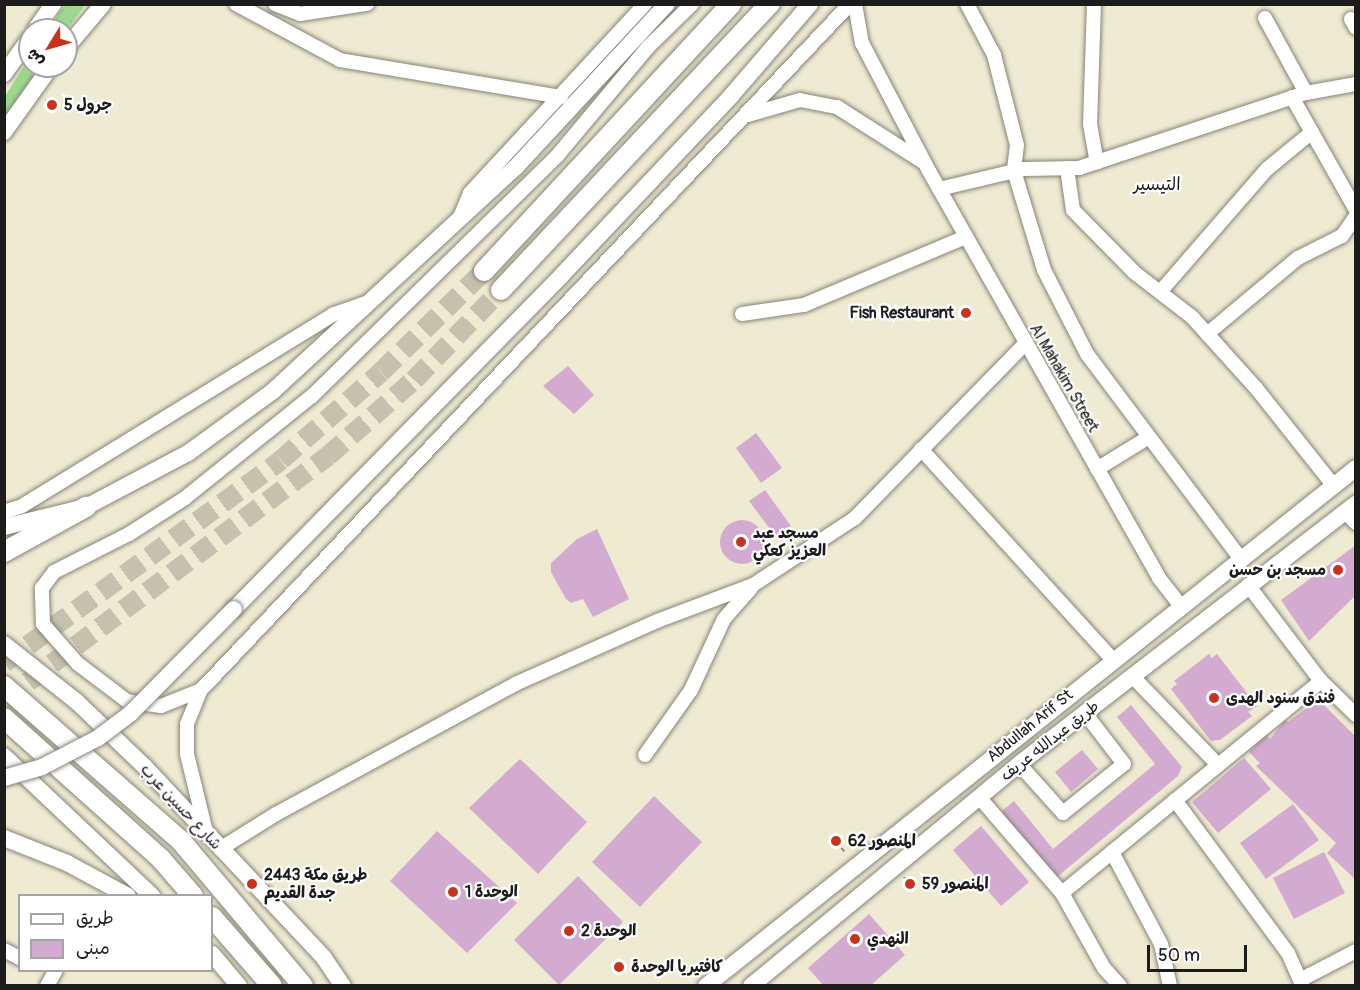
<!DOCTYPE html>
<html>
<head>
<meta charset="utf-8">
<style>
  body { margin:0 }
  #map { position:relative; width:1360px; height:990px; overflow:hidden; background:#efead2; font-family:Pangolin,"Playpen Sans Arabic",sans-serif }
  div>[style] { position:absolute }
  .green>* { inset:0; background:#9cd98e }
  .building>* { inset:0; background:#d3abd0 }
  .round { border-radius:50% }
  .highway-tunnel>* { height:20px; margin-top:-10px; transform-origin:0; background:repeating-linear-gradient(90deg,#c5c1ae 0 20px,transparent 0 30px) }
  .path>* { height:2px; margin-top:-1px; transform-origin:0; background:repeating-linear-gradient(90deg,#868377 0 4.5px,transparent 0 9px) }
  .roads { filter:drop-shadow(0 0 2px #868377) drop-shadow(0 0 2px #868377) }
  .minor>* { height:14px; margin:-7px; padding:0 7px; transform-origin:7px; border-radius:7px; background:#fff }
  .major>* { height:16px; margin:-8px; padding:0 8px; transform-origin:8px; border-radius:8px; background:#fff }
  .highway>* { height:20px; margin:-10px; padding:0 10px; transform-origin:10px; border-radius:10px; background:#fff }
  .bridges { filter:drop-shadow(0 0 2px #868377) drop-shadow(0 0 2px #868377) }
  .major-bridge>* { height:16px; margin:-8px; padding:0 8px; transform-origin:8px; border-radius:8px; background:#fff }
  .dots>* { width:16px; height:16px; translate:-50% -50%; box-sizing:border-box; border:3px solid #fff; border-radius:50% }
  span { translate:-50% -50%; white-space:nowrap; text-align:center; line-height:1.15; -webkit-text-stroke:4.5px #fff; paint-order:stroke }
  .poi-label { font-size:16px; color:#1c1c1c; font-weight:700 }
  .left { translate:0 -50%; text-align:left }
  .right { translate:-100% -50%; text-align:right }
  .street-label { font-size:16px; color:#1c1c1c }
  .neighbourhood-label { font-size:18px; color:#1c1c1c }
  .frame { position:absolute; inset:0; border:6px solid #1c1c1c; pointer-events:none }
  .legend { position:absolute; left:18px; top:894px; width:195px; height:78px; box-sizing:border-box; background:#fff; border:2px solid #a4a4a4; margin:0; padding:8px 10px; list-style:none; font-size:18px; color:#1c1c1c }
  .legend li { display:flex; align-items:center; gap:12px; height:30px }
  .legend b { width:30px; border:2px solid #a4a4a4 }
  .north { position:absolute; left:18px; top:18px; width:60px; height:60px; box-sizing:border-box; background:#fff; border:2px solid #a4a4a4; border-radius:50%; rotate:233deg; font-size:16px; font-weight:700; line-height:24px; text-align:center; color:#1c1c1c }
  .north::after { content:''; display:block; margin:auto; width:21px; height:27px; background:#c8321e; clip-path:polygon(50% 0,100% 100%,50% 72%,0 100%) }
  .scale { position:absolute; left:1147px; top:945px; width:100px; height:27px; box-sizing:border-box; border:3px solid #1c1c1c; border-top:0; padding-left:8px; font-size:18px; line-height:21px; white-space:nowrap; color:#1c1c1c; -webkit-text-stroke:4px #fff; paint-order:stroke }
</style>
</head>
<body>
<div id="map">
  <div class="green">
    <div style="clip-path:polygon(65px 5px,85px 5px,66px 31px,48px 30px)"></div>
    <div style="clip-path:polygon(30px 57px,30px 66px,41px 66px,5px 117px,5px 96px)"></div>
  </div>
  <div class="building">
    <div style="clip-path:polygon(568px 366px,594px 395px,574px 414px,543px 386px)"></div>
    <div style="clip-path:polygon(756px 433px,782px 468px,761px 483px,736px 448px)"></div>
    <div style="clip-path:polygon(765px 490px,791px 526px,776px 537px,749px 501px)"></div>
    <div class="round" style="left:720px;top:520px;width:44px;height:44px"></div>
    <div style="clip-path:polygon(597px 529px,629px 599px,593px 617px,583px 599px,571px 603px,566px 599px,551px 572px,551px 563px,577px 539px)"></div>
    <div style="clip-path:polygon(1356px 545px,1356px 595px,1309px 641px,1281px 600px)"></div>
    <div style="clip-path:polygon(1209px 654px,1212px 658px,1217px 654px,1257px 706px,1248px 712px,1252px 716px,1220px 740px,1211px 741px,1171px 689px,1177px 684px,1174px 681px)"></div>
    <div style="clip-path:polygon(1318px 699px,1356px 737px,1354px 878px,1327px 853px,1336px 843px,1256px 766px,1260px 763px,1249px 752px,1266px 735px,1270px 739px,1285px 720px,1288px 722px)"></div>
    <div style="clip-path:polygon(1131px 705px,1182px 767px,1178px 776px,1051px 882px,996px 816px,1014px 801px,1053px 849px,1155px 764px,1117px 717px)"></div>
    <div style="clip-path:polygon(1082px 750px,1098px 769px,1071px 792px,1055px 772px)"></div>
    <div style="clip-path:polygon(1244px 758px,1271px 789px,1218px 833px,1192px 802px)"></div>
    <div style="clip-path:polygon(520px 759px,587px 822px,538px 874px,469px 808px)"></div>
    <div style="clip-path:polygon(654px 796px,702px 842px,640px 907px,592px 862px)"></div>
    <div style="clip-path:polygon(1293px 804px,1319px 840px,1266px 879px,1240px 843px)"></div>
    <div style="clip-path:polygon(981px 826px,1029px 882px,1001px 906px,953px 850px)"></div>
    <div style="clip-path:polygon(437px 831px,517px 903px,467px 953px,390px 881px)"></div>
    <div style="clip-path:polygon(1324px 852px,1345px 893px,1294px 919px,1273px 878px)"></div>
    <div style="clip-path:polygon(578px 876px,623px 922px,559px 985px,514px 940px)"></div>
    <div style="clip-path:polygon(869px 914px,905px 955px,870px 986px,824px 986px,808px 968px)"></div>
  </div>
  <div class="highway-tunnel">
    <div style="left:4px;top:663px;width:343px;rotate:-36.2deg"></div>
    <div style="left:281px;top:460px;width:133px;rotate:-41.3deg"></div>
    <div style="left:381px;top:372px;width:144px;rotate:-44.4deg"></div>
    <div style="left:4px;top:700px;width:406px;rotate:-37deg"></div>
    <div style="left:328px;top:456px;width:115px;rotate:-41.5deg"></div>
    <div style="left:414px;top:380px;width:125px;rotate:-46deg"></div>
  </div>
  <div class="path">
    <div style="left:45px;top:100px;width:9px;rotate:36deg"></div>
    <div style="left:836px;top:841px;width:18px;rotate:52deg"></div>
    <div style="left:904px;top:877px;width:9px;rotate:49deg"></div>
  </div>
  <div class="roads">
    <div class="minor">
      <div style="left:236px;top:4px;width:118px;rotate:28.3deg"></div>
      <div style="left:340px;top:60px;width:224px;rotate:9.5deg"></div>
      <div style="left:275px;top:4px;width:27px;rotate:22deg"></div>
      <div style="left:300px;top:14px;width:68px;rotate:-8.5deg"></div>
      <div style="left:855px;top:4px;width:40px;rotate:80deg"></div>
      <div style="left:862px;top:43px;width:144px;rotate:62.4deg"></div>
      <div style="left:929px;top:171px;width:467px;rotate:60.5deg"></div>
      <div style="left:1159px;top:578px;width:36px;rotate:52deg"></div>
      <div style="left:967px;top:4px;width:58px;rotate:62.1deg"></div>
      <div style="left:994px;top:55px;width:93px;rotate:75.7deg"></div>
      <div style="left:1017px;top:145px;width:26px;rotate:97deg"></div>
      <div style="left:1014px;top:171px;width:103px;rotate:73.1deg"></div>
      <div style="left:1044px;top:270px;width:94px;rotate:62.9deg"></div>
      <div style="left:1087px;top:354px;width:256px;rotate:53.1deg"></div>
      <div style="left:1094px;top:4px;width:120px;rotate:91.9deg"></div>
      <div style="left:1090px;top:124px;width:39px;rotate:80deg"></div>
      <div style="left:1265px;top:18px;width:85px;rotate:61.3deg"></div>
      <div style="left:1351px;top:19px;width:10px;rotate:61deg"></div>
      <div style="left:1292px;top:97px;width:130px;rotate:60.5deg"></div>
      <div style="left:748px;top:115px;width:54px;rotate:-16.1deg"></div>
      <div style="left:800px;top:100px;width:38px;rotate:11deg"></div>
      <div style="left:837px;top:107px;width:102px;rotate:32.6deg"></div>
      <div style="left:1067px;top:168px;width:42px;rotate:81.9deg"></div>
      <div style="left:1073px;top:210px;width:88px;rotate:45.5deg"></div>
      <div style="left:1135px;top:273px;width:72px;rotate:37.7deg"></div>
      <div style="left:1192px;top:317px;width:96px;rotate:48deg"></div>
      <div style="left:1256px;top:388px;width:125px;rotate:51.5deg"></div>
      <div style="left:939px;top:189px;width:86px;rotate:-13.4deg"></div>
      <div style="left:1023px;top:169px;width:56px;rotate:-1deg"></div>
      <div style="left:1079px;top:168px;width:239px;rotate:-18.3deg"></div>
      <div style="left:1306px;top:93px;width:51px;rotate:-10.2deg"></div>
      <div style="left:460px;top:217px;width:26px;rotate:-67deg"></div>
      <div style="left:470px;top:193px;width:258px;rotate:-47.2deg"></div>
      <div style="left:1160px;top:292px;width:163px;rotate:-49deg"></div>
      <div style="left:1267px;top:169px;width:58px;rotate:-39.4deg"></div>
      <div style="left:742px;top:314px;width:63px;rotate:-8.3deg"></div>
      <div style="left:804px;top:305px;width:176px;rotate:-22.8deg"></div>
      <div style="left:1207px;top:334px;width:119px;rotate:-39.9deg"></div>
      <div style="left:1298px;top:258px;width:49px;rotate:-26.6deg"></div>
      <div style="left:1342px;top:236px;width:24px;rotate:-55deg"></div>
      <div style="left:921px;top:449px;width:285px;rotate:47.7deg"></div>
      <div style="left:1097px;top:469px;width:61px;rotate:-31.6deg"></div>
      <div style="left:4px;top:512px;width:19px;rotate:-18deg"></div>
      <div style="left:22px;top:506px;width:366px;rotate:-31.6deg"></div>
      <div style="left:334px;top:314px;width:34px;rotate:-19deg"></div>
      <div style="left:1345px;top:512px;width:16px;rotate:45deg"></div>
      <div style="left:1248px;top:585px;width:121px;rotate:52.8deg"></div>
      <div style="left:1321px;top:681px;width:49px;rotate:44.2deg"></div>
      <div style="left:1132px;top:676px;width:124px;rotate:46deg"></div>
      <div style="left:201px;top:690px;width:43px;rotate:158.2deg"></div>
      <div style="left:161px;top:706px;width:34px;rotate:-172deg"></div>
      <div style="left:127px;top:701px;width:61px;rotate:-142.9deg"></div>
      <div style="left:78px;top:664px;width:53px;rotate:-131.2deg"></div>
      <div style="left:43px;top:624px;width:36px;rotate:-92deg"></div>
      <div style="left:42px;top:588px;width:20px;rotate:-53deg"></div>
      <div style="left:54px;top:572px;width:84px;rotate:-26.9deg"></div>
      <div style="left:129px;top:534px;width:67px;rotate:-32.7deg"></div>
      <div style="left:185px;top:498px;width:163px;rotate:-38.8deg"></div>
      <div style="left:312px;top:396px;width:343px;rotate:-44.4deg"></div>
      <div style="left:557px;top:156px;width:142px;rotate:-50.1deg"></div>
      <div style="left:648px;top:47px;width:62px;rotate:-44.3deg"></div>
      <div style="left:645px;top:755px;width:80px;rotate:-54.7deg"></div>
      <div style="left:691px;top:690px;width:78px;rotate:-65.1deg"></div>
      <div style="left:724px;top:619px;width:41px;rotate:-48.9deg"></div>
      <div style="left:1019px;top:764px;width:66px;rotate:48.1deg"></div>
      <div style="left:1063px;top:813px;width:78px;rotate:-38.8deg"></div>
      <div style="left:1124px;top:764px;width:64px;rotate:-127.4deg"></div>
      <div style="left:979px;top:797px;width:127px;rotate:49.2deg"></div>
      <div style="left:1062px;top:893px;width:86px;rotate:60.8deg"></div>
      <div style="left:1104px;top:968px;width:24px;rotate:48deg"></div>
      <div style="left:1175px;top:800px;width:190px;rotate:53.6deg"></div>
      <div style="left:1288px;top:953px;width:36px;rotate:66deg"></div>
      <div style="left:206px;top:832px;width:80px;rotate:-103.7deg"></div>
      <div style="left:187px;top:754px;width:30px;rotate:-90deg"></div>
      <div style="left:187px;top:724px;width:37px;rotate:-68deg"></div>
      <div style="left:201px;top:690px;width:944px;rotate:-46.59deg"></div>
      <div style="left:220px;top:849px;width:66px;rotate:-32deg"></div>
      <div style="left:276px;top:814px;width:272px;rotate:-28.5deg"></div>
      <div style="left:515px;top:684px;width:155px;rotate:-23.9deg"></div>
      <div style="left:657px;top:621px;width:103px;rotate:-20.6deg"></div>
      <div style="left:753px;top:585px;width:122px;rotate:-33.3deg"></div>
      <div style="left:855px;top:518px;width:243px;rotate:-45.7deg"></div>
      <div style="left:1112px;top:852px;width:104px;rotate:62deg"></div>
      <div style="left:1161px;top:944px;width:43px;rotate:77.9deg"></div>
      <div style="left:1062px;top:893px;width:335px;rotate:-39.3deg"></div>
      <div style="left:4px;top:950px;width:18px;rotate:27deg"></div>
      <div style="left:1300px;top:980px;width:63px;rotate:-27.4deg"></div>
      <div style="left:47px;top:986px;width:18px;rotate:-61deg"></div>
    </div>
    <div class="major">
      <div style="left:35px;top:30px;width:32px;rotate:-55deg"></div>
      <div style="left:66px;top:48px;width:57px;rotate:-49.9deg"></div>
      <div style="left:4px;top:74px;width:44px;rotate:-54.2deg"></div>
      <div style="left:4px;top:132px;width:81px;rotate:-54.5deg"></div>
      <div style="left:4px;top:527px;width:84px;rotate:-13.7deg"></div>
      <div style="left:86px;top:507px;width:115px;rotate:-27.9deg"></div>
      <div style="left:188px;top:453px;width:105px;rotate:-36.1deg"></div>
      <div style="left:273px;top:391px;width:329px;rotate:-42.7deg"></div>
      <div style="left:515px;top:168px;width:224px;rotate:-47.2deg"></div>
      <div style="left:234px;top:609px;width:467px;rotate:-45.5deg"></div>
      <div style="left:561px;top:276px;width:248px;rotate:-46.6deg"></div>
      <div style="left:731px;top:96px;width:121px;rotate:-49.3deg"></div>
      <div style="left:4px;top:644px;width:92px;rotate:38.4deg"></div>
      <div style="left:76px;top:701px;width:94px;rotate:43.7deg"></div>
      <div style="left:144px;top:766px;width:263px;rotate:46.8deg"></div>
      <div style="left:324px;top:958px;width:34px;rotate:56deg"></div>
      <div style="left:4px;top:756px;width:204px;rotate:43.4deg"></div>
      <div style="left:4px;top:838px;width:68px;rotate:21.6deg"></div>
      <div style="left:67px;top:863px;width:69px;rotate:28.4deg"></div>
      <div style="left:212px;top:954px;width:42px;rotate:49.8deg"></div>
      <div style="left:706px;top:986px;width:831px;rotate:-38.55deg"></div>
      <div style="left:751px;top:986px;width:348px;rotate:-39.6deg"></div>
      <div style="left:1019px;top:764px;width:426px;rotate:-37.7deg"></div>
    </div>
    <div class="highway">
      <div style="left:484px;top:271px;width:364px;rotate:-47.2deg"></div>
      <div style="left:501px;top:290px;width:393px;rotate:-46.8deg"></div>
      <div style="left:4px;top:552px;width:94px;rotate:-28.8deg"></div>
      <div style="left:4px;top:686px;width:235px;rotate:41.2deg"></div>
      <div style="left:181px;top:841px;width:189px;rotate:49.9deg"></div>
      <div style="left:4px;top:718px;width:211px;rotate:41.9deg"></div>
      <div style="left:161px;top:859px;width:49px;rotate:49.1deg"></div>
      <div style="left:212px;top:917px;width:91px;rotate:49deg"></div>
    </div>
  </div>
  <div class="bridges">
    <div class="major-bridge">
      <div style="left:4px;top:778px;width:40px;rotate:-16deg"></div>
      <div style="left:42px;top:767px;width:63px;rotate:-27.4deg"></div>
      <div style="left:98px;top:738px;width:41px;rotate:-37.1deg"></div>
      <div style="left:131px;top:713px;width:146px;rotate:-45.3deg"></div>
    </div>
  </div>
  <div class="dots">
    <div style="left:52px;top:105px;background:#c8321e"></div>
    <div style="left:966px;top:313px;background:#c8321e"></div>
    <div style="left:741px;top:542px;background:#c8321e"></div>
    <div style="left:1338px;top:570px;background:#c8321e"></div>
    <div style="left:1214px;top:698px;background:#c8321e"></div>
    <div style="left:836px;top:841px;background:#c8321e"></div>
    <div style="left:252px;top:884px;background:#c8321e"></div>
    <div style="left:910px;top:884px;background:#c8321e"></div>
    <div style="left:453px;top:892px;background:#c8321e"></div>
    <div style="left:569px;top:931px;background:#c8321e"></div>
    <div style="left:855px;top:939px;background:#c8321e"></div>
    <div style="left:619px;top:967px;background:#c8321e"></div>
  </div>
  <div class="poi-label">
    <span class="left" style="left:64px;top:105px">جرول 5</span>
    <span class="right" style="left:954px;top:313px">Fish Restaurant</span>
    <span class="left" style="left:753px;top:542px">مسجد عبد<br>العزيز كعكي</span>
    <span class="right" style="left:1326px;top:570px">مسجد بن حسن</span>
    <span class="left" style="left:1226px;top:698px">فندق سنود الهدى</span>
    <span class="left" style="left:848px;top:841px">المنصور 62</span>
    <span class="left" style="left:264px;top:884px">2443 طريق مكة<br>جدة القديم</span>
    <span class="left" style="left:922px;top:884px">المنصور 59</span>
    <span class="left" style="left:465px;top:892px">الوحدة 1</span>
    <span class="left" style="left:581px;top:931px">الوحدة 2</span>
    <span class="left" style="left:867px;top:939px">النهدي</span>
    <span class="left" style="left:631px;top:967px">كافتيريا الوحدة</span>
  </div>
  <div class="street-label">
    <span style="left:1064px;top:378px;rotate:60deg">Al Mahakim Street</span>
    <span style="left:1030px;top:726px;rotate:-39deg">Abdullah Arif St</span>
    <span style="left:1050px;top:741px;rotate:-38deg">طريق عبدالله عريف</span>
    <span style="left:181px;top:807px;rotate:47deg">شارع حسين عرب</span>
  </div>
  <div class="neighbourhood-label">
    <span style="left:1157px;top:185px">التيسير</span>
  </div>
  <div class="frame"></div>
  <ul class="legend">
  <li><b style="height:8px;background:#fff"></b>طريق</li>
  <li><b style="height:16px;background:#d3abd0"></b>مبنى</li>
  </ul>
  <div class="north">ش</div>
  <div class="scale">50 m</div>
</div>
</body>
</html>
